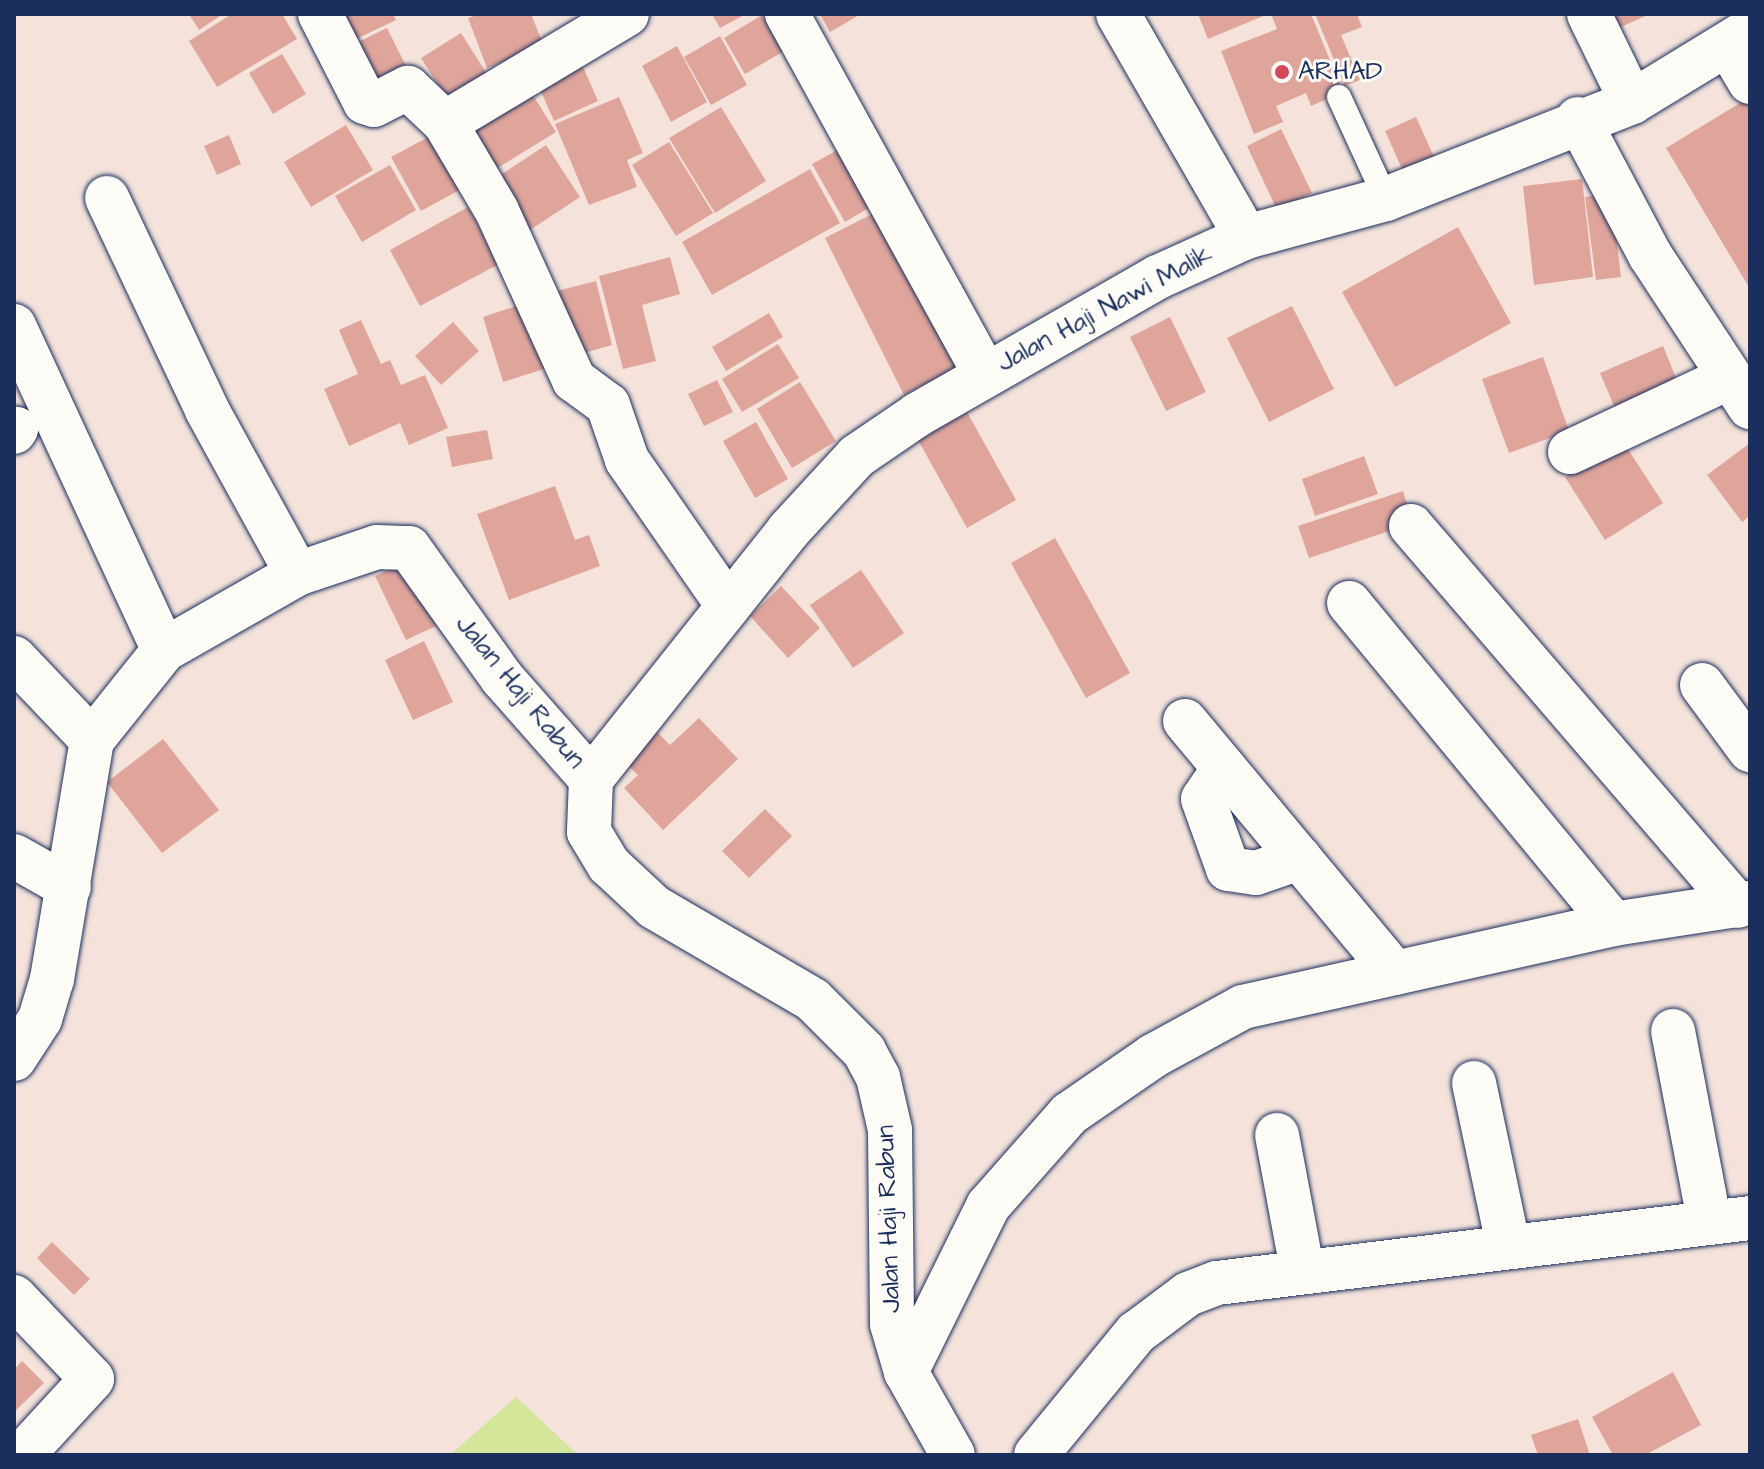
<!DOCTYPE html>
<html>
<head>
<meta charset="utf-8">
<style>
  body { margin:0 }
  #map { position:relative; width:1764px; height:1469px; overflow:hidden; background:#f4e2db; font-family:"Architects Daughter",sans-serif }
  div>[style] { position:absolute }
  .green>* { inset:0; background:#d4e699 }
  .building>* { inset:0; background:#dfa59b }
  .roads { filter:drop-shadow(0 0 2px #1b2f5e) drop-shadow(0 0 2px #1b2f5e) }
  .service>* { height:24px; margin:-12px; padding:0 12px; transform-origin:12px; border-radius:12px; background:#fdfcf7 }
  .minor>* { height:44px; margin:-22px; padding:0 22px; transform-origin:22px; border-radius:22px; background:#fdfcf7 }
  .dots>* { width:22px; height:22px; translate:-50% -50%; box-sizing:border-box; border:4px solid #fdfcf7; border-radius:50% }
  span { translate:-50% -50%; white-space:nowrap; text-align:center; line-height:1.15; -webkit-text-stroke:6px #fdfcf7; paint-order:stroke }
  .poi-label { font-size:26px; color:#1b2f5e }
  .left { translate:0 -50%; text-align:left }
  .street-label { font-size:26px; color:#1b2f5e }
  .frame { position:absolute; inset:0; border:16px solid #1b2f5e; pointer-events:none }
</style>
</head>
<body>
<div id="map">
  <div class="green">
    <div style="clip-path:polygon(516px 1397px,578px 1455px,450px 1455px)"></div>
  </div>
  <div class="building">
    <div style="clip-path:polygon(189px 14px,223px 14px,199px 30px)"></div>
    <div style="clip-path:polygon(232px 14px,282px 14px,297px 39px,217px 87px,189px 41px)"></div>
    <div style="clip-path:polygon(344px 14px,393px 14px,396px 20px,356px 39px)"></div>
    <div style="clip-path:polygon(480px 14px,531px 14px,544px 46px,487px 68px,468px 18px)"></div>
    <div style="clip-path:polygon(712px 14px,746px 14px,720px 28px)"></div>
    <div style="clip-path:polygon(820px 14px,861px 14px,830px 32px)"></div>
    <div style="clip-path:polygon(1198px 14px,1268px 14px,1208px 39px)"></div>
    <div style="clip-path:polygon(1271px 14px,1311px 14px,1343px 92px,1311px 106px,1306px 93px,1276px 106px,1283px 122px,1254px 134px,1221px 51px,1277px 29px)"></div>
    <div style="clip-path:polygon(1315px 14px,1357px 14px,1362px 27px,1341px 35px,1360px 80px,1345px 86px)"></div>
    <div style="clip-path:polygon(1596px 14px,1650px 14px,1605px 34px)"></div>
    <div style="clip-path:polygon(762px 15px,784px 51px,745px 74px,724px 38px)"></div>
    <div style="clip-path:polygon(387px 28px,413px 80px,369px 101px,344px 49px)"></div>
    <div style="clip-path:polygon(461px 33px,496px 88px,456px 113px,421px 58px)"></div>
    <div style="clip-path:polygon(720px 36px,747px 85px,711px 105px,684px 57px)"></div>
    <div style="clip-path:polygon(677px 46px,707px 102px,671px 122px,642px 66px)"></div>
    <div style="clip-path:polygon(576px 51px,598px 101px,554px 121px,532px 71px)"></div>
    <div style="clip-path:polygon(282px 54px,306px 94px,273px 114px,249px 73px)"></div>
    <div style="clip-path:polygon(526px 84px,556px 132px,483px 177px,453px 129px)"></div>
    <div style="clip-path:polygon(619px 97px,643px 153px,627px 160px,637px 187px,589px 205px,555px 124px)"></div>
    <div style="clip-path:polygon(1750px 97px,1750px 289px,1666px 148px)"></div>
    <div style="clip-path:polygon(721px 107px,766px 181px,715px 213px,669px 138px)"></div>
    <div style="clip-path:polygon(1416px 117px,1439px 168px,1408px 182px,1385px 131px)"></div>
    <div style="clip-path:polygon(346px 125px,373px 170px,311px 207px,284px 162px)"></div>
    <div style="clip-path:polygon(1281px 129px,1312px 193px,1277px 210px,1247px 146px)"></div>
    <div style="clip-path:polygon(436px 133px,465px 187px,421px 211px,391px 157px)"></div>
    <div style="clip-path:polygon(229px 135px,241px 164px,217px 175px,204px 146px)"></div>
    <div style="clip-path:polygon(669px 142px,713px 213px,676px 236px,632px 165px)"></div>
    <div style="clip-path:polygon(546px 145px,580px 197px,521px 236px,487px 184px)"></div>
    <div style="clip-path:polygon(845px 146px,877px 203px,845px 222px,812px 164px)"></div>
    <div style="clip-path:polygon(390px 165px,416px 210px,362px 242px,335px 196px)"></div>
    <div style="clip-path:polygon(810px 169px,840px 223px,712px 295px,682px 242px)"></div>
    <div style="clip-path:polygon(1582px 179px,1593px 277px,1534px 285px,1523px 186px)"></div>
    <div style="clip-path:polygon(1611px 194px,1621px 277px,1596px 280px,1585px 197px)"></div>
    <div style="clip-path:polygon(468px 207px,499px 264px,420px 306px,390px 250px)"></div>
    <div style="clip-path:polygon(884px 208px,964px 364px,904px 395px,825px 238px)"></div>
    <div style="clip-path:polygon(1458px 227px,1511px 323px,1395px 387px,1342px 292px)"></div>
    <div style="clip-path:polygon(670px 257px,680px 294px,642px 305px,656px 361px,623px 369px,599px 276px)"></div>
    <div style="clip-path:polygon(596px 281px,612px 345px,566px 358px,549px 293px)"></div>
    <div style="clip-path:polygon(531px 301px,550px 367px,503px 382px,483px 317px)"></div>
    <div style="clip-path:polygon(1292px 306px,1334px 389px,1269px 422px,1227px 338px)"></div>
    <div style="clip-path:polygon(769px 313px,783px 337px,726px 371px,712px 347px)"></div>
    <div style="clip-path:polygon(1170px 317px,1206px 392px,1166px 411px,1130px 337px)"></div>
    <div style="clip-path:polygon(361px 320px,381px 364px,390px 360px,401px 385px,425px 375px,448px 428px,409px 445px,400px 423px,349px 446px,324px 389px,358px 374px,339px 330px)"></div>
    <div style="clip-path:polygon(453px 322px,479px 351px,441px 385px,415px 356px)"></div>
    <div style="clip-path:polygon(778px 344px,799px 378px,742px 412px,722px 379px)"></div>
    <div style="clip-path:polygon(1663px 346px,1683px 395px,1621px 422px,1600px 373px)"></div>
    <div style="clip-path:polygon(1543px 357px,1569px 431px,1509px 453px,1482px 379px)"></div>
    <div style="clip-path:polygon(717px 380px,733px 412px,704px 426px,688px 394px)"></div>
    <div style="clip-path:polygon(800px 382px,836px 441px,792px 468px,757px 409px)"></div>
    <div style="clip-path:polygon(967px 412px,1016px 500px,967px 528px,918px 440px)"></div>
    <div style="clip-path:polygon(756px 422px,788px 479px,755px 498px,723px 441px)"></div>
    <div style="clip-path:polygon(487px 430px,493px 459px,452px 467px,446px 437px)"></div>
    <div style="clip-path:polygon(1622px 440px,1663px 503px,1605px 540px,1565px 477px)"></div>
    <div style="clip-path:polygon(1750px 443px,1750px 516px,1742px 522px,1707px 475px)"></div>
    <div style="clip-path:polygon(1364px 456px,1378px 494px,1315px 516px,1302px 479px)"></div>
    <div style="clip-path:polygon(555px 486px,575px 540px,589px 535px,600px 566px,509px 600px,477px 514px)"></div>
    <div style="clip-path:polygon(1403px 491px,1413px 523px,1309px 558px,1298px 526px)"></div>
    <div style="clip-path:polygon(1055px 538px,1130px 673px,1086px 698px,1011px 563px)"></div>
    <div style="clip-path:polygon(406px 562px,436px 626px,406px 640px,375px 576px)"></div>
    <div style="clip-path:polygon(861px 570px,904px 633px,853px 668px,810px 605px)"></div>
    <div style="clip-path:polygon(781px 586px,820px 628px,788px 658px,750px 616px)"></div>
    <div style="clip-path:polygon(424px 641px,453px 702px,413px 720px,385px 660px)"></div>
    <div style="clip-path:polygon(699px 718px,738px 759px,663px 830px,624px 788px,638px 775px,623px 761px,655px 730px,670px 745px)"></div>
    <div style="clip-path:polygon(163px 739px,219px 810px,162px 853px,107px 782px)"></div>
    <div style="clip-path:polygon(765px 809px,792px 836px,749px 878px,722px 851px)"></div>
    <div style="clip-path:polygon(52px 1242px,90px 1279px,74px 1295px,37px 1258px)"></div>
    <div style="clip-path:polygon(22px 1361px,44px 1383px,14px 1412px,14px 1370px)"></div>
    <div style="clip-path:polygon(1673px 1372px,1701px 1425px,1645px 1455px,1613px 1455px,1592px 1417px)"></div>
    <div style="clip-path:polygon(1578px 1419px,1590px 1455px,1538px 1455px,1531px 1435px)"></div>
  </div>
  <div class="roads">
    <div class="service">
      <div style="left:1339px;top:97px;width:112px;rotate:65.3deg"></div>
    </div>
    <div class="minor">
      <div style="left:320px;top:14px;width:99px;rotate:62.9deg"></div>
      <div style="left:365px;top:102px;width:9px;rotate:18deg"></div>
      <div style="left:374px;top:105px;width:38px;rotate:-27deg"></div>
      <div style="left:408px;top:88px;width:51px;rotate:43.4deg"></div>
      <div style="left:445px;top:123px;width:102px;rotate:59.4deg"></div>
      <div style="left:497px;top:211px;width:186px;rotate:65.5deg"></div>
      <div style="left:574px;top:380px;width:42px;rotate:36.3deg"></div>
      <div style="left:608px;top:405px;width:58px;rotate:70.9deg"></div>
      <div style="left:627px;top:460px;width:178px;rotate:55.3deg"></div>
      <div style="left:787px;top:14px;width:409px;rotate:61.2deg"></div>
      <div style="left:1118px;top:14px;width:257px;rotate:60.1deg"></div>
      <div style="left:1589px;top:14px;width:98px;rotate:64deg"></div>
      <div style="left:1728px;top:45px;width:43px;rotate:59.3deg"></div>
      <div style="left:1578px;top:119px;width:154px;rotate:62.1deg"></div>
      <div style="left:1650px;top:255px;width:182px;rotate:56.7deg"></div>
      <div style="left:445px;top:123px;width:212px;rotate:-30.9deg"></div>
      <div style="left:107px;top:198px;width:234px;rotate:64.7deg"></div>
      <div style="left:207px;top:410px;width:187px;rotate:61.2deg"></div>
      <div style="left:14px;top:326px;width:357px;rotate:65.2deg"></div>
      <div style="left:14px;top:432px;width:4px;rotate:-56deg"></div>
      <div style="left:1570px;top:452px;width:172px;rotate:-25.1deg"></div>
      <div style="left:1411px;top:526px;width:501px;rotate:49.29deg"></div>
      <div style="left:1349px;top:603px;width:416px;rotate:50.5deg"></div>
      <div style="left:14px;top:658px;width:113px;rotate:46.4deg"></div>
      <div style="left:1702px;top:685px;width:81px;rotate:53.6deg"></div>
      <div style="left:1185px;top:721px;width:328px;rotate:50.2deg"></div>
      <div style="left:1224px;top:768px;width:37px;rotate:124deg"></div>
      <div style="left:1203px;top:799px;width:74px;rotate:70.3deg"></div>
      <div style="left:1228px;top:869px;width:28px;rotate:8deg"></div>
      <div style="left:1256px;top:873px;width:46px;rotate:-19.2deg"></div>
      <div style="left:591px;top:779px;width:317px;rotate:-51.5deg"></div>
      <div style="left:788px;top:531px;width:102px;rotate:-47.4deg"></div>
      <div style="left:857px;top:456px;width:73px;rotate:-34.3deg"></div>
      <div style="left:917px;top:415px;width:278px;rotate:-29.8deg"></div>
      <div style="left:1158px;top:277px;width:97px;rotate:-24.4deg"></div>
      <div style="left:1246px;top:237px;width:145px;rotate:-15.2deg"></div>
      <div style="left:1386px;top:199px;width:264px;rotate:-21.5deg"></div>
      <div style="left:1632px;top:102px;width:138px;rotate:-31.4deg"></div>
      <div style="left:14px;top:856px;width:63px;rotate:29.4deg"></div>
      <div style="left:1673px;top:1031px;width:191px;rotate:79.2deg"></div>
      <div style="left:14px;top:1059px;width:48px;rotate:-57deg"></div>
      <div style="left:40px;top:1019px;width:42px;rotate:-73.3deg"></div>
      <div style="left:52px;top:979px;width:242px;rotate:-80.5deg"></div>
      <div style="left:92px;top:740px;width:115px;rotate:-51.3deg"></div>
      <div style="left:164px;top:650px;width:153px;rotate:-29.7deg"></div>
      <div style="left:297px;top:574px;width:84px;rotate:-18.6deg"></div>
      <div style="left:377px;top:547px;width:32px;rotate:2deg"></div>
      <div style="left:409px;top:548px;width:160px;rotate:54.4deg"></div>
      <div style="left:502px;top:678px;width:135px;rotate:48.6deg"></div>
      <div style="left:591px;top:779px;width:53px;rotate:92.2deg"></div>
      <div style="left:589px;top:832px;width:39px;rotate:59deg"></div>
      <div style="left:609px;top:865px;width:62px;rotate:43deg"></div>
      <div style="left:654px;top:907px;width:184px;rotate:30.3deg"></div>
      <div style="left:813px;top:1000px;width:72px;rotate:45deg"></div>
      <div style="left:864px;top:1051px;width:30px;rotate:62deg"></div>
      <div style="left:878px;top:1077px;width:54px;rotate:77.2deg"></div>
      <div style="left:890px;top:1130px;width:194px;rotate:89.4deg"></div>
      <div style="left:892px;top:1324px;width:50px;rotate:73.7deg"></div>
      <div style="left:906px;top:1372px;width:95px;rotate:60.5deg"></div>
      <div style="left:1474px;top:1083px;width:165px;rotate:78.1deg"></div>
      <div style="left:1277px;top:1135px;width:136px;rotate:79.4deg"></div>
      <div style="left:14px;top:1297px;width:113px;rotate:46.4deg"></div>
      <div style="left:92px;top:1379px;width:103px;rotate:132.6deg"></div>
      <div style="left:906px;top:1372px;width:185px;rotate:-63.7deg"></div>
      <div style="left:988px;top:1206px;width:123px;rotate:-48.6deg"></div>
      <div style="left:1069px;top:1114px;width:102px;rotate:-34.6deg"></div>
      <div style="left:1153px;top:1056px;width:102px;rotate:-28.6deg"></div>
      <div style="left:1243px;top:1007px;width:380px;rotate:-12.6deg"></div>
      <div style="left:1614px;top:924px;width:138px;rotate:-8.8deg"></div>
      <div style="left:1036px;top:1455px;width:158px;rotate:-50.7deg"></div>
      <div style="left:1136px;top:1333px;width:65px;rotate:-36.9deg"></div>
      <div style="left:1188px;top:1294px;width:31px;rotate:-21deg"></div>
      <div style="left:1217px;top:1283px;width:537px;rotate:-6.95deg"></div>
    </div>
  </div>
  <div class="dots">
    <div style="left:1282px;top:72px;background:#d1495b"></div>
  </div>
  <div class="poi-label">
    <span class="left" style="left:1298px;top:72px">ARHAD</span>
  </div>
  <div class="street-label">
    <span style="left:1105px;top:309px;rotate:-28deg">Jalan Haji Nawi Malik</span>
    <span style="left:520px;top:692px;rotate:51deg">Jalan Haji Rabun</span>
    <span style="left:889px;top:1219px;rotate:-92deg">Jalan Haji Rabun</span>
  </div>
  <div class="frame"></div>
</div>
</body>
</html>
